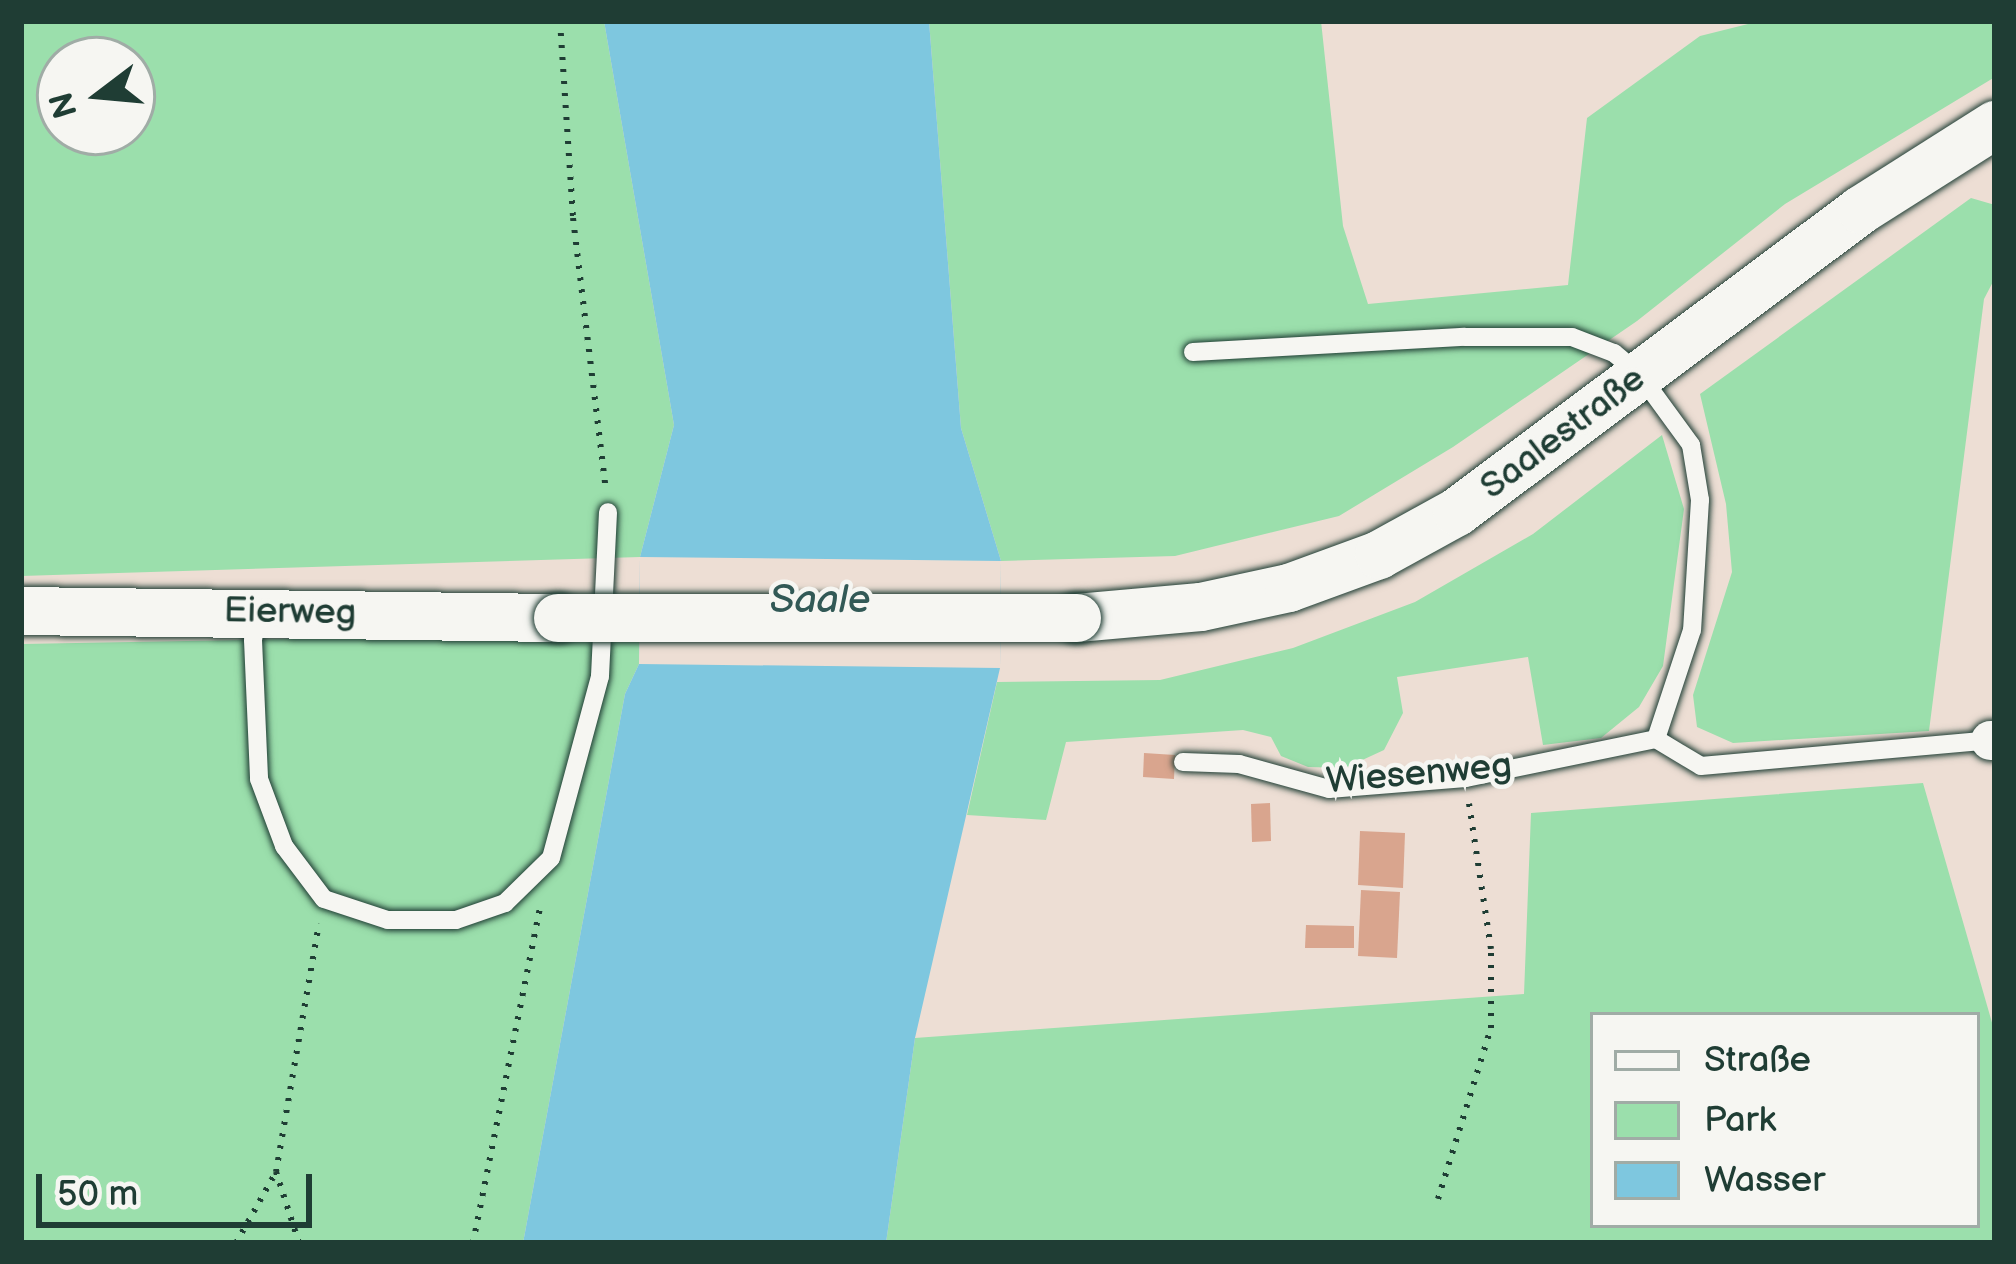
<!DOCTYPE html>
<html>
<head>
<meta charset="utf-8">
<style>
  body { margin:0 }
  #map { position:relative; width:2016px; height:1264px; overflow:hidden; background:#edded4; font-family:"Balsamiq Sans",sans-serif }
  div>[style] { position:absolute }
  .green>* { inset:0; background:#9bdfac }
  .water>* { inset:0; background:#7ec7df }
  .pier>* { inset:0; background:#edded4 }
  .building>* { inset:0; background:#d9a58e }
  .path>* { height:6px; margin-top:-3px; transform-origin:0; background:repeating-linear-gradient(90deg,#1f3d34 0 3px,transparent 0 12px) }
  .roads { filter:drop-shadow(0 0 3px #1f3d34) drop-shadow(0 0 3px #1f3d34) }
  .service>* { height:18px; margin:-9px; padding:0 9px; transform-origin:9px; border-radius:9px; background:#f6f6f2 }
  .minor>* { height:39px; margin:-19.5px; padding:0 19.5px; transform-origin:19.5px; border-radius:19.5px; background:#f6f6f2 }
  .tertiary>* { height:48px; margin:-24px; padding:0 24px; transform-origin:24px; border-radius:24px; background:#f6f6f2 }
  .bridges { filter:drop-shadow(0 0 3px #1f3d34) drop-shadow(0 0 3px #1f3d34) }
  .tertiary-bridge>* { height:48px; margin:-24px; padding:0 24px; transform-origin:24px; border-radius:24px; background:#f6f6f2 }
  span { translate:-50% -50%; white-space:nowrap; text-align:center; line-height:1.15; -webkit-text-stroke:9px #f6f6f2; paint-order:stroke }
  .street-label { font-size:36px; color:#1f3d34 }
  .water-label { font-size:39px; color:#325956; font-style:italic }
  .frame { position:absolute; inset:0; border:24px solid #1f3d34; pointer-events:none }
  .legend { position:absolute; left:1590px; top:1012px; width:390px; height:216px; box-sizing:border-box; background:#f6f6f2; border:3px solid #a0aca6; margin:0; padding:15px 21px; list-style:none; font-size:36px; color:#1f3d34 }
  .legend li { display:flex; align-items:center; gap:24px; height:60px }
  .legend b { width:60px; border:3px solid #a0aca6 }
  .north { position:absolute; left:36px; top:36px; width:120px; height:120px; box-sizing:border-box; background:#f6f6f2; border:3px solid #a0aca6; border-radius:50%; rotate:254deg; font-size:33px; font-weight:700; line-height:48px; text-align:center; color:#1f3d34 }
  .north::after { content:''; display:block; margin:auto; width:42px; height:54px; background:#1f3d34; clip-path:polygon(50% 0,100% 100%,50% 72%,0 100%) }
  .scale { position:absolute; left:36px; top:1174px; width:276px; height:54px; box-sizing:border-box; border:6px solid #1f3d34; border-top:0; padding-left:15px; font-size:36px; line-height:42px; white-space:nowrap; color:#1f3d34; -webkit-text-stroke:9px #f6f6f2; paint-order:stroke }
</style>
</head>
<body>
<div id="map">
  <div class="green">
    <div style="clip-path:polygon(evenodd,21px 21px,604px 21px,674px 425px,640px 557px,21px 576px,21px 21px,60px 60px,132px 60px,132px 132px,60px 132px,60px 60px)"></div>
    <div style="clip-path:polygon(929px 21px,1321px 21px,1343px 226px,1368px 304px,1568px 285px,1587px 118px,1700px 36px,1760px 21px,1995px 21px,1995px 77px,1785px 204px,1637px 321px,1453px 447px,1339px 516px,1175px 556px,1001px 561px,961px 428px)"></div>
    <div style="clip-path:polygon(1971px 198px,1995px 205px,1995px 278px,1984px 299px,1929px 731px,1733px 743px,1697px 727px,1693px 695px,1732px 572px,1726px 504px,1700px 394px)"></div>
    <div style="clip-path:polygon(1662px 435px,1684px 509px,1663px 666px,1639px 707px,1601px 738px,1543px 745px,1528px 657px,1397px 677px,1403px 713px,1384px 750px,1345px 768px,1308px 767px,1281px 756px,1271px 737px,1243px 730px,1066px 742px,1046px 820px,967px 815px,997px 682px,1160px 680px,1293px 648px,1415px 602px,1533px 534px)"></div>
    <div style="clip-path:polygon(559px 634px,639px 640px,639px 664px,625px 694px,523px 1243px,21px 1243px,21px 644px)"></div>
    <div style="clip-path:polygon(evenodd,1923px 783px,1995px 1033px,1995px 1243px,886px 1243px,915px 1038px,1524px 994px,1531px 813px,1923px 783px,1593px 1015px,1977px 1015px,1977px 1225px,1593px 1225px,1593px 1015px)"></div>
  </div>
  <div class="water">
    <div style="clip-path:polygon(604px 21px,929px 21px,961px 428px,1001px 561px,1000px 668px,915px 1038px,886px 1243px,523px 1243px,625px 694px,639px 664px,640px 557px,674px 425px)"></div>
  </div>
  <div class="pier">
    <div style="clip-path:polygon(640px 557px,1001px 561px,1000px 668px,639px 664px)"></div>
  </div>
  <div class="building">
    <div style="clip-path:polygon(1144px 753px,1175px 755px,1174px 779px,1143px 777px)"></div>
    <div style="clip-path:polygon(1270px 803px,1271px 841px,1252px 842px,1251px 804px)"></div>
    <div style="clip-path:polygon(1360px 831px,1405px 833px,1403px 888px,1358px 885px)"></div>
    <div style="clip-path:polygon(1361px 890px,1400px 892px,1397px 958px,1358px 956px)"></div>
    <div style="clip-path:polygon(1306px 925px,1354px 926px,1354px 948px,1305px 948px)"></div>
  </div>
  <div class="path">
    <div style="left:560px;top:21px;width:197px;rotate:86.2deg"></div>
    <div style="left:573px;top:218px;width:268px;rotate:83.1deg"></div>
    <div style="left:1438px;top:1199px;width:179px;rotate:-72.8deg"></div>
    <div style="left:1491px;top:1028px;width:79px;rotate:-90deg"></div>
    <div style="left:1491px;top:949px;width:147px;rotate:-98.6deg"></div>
    <div style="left:236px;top:1243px;width:81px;rotate:-60.6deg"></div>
    <div style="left:299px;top:1243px;width:75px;rotate:-107.9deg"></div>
    <div style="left:276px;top:1172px;width:252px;rotate:-80.2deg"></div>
    <div style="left:473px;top:1243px;width:341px;rotate:-78.7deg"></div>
  </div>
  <div class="roads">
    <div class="service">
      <div style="left:1193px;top:352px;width:272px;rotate:-3.2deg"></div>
      <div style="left:1465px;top:337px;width:107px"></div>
      <div style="left:1572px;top:337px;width:45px;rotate:20.9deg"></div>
      <div style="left:1614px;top:353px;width:34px;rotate:40deg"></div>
      <div style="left:1640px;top:375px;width:87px;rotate:53.9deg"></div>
      <div style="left:1691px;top:445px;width:56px;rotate:80.7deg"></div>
      <div style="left:1700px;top:500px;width:130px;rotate:93.5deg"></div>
      <div style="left:1692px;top:630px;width:115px;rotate:108.3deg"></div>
      <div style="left:257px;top:615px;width:25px;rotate:99deg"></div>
      <div style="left:253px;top:640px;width:139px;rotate:87.5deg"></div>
      <div style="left:259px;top:779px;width:72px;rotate:69.5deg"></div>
      <div style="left:284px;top:846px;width:66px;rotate:53deg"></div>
      <div style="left:324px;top:899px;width:67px;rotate:18.2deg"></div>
      <div style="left:388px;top:920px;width:68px"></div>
      <div style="left:456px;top:920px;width:52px;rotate:-19.1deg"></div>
      <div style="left:505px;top:903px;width:64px;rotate:-44.4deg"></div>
      <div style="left:551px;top:858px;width:188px;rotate:-74.9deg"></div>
      <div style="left:600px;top:676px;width:164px;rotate:-87.2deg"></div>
      <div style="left:1183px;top:762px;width:56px;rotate:2deg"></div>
      <div style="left:1239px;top:764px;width:93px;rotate:15.5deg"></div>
      <div style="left:1329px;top:789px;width:137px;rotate:-4.6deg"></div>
      <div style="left:1466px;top:778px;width:194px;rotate:-11.6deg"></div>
      <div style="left:1656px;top:739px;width:52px;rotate:31deg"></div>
      <div style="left:1701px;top:766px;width:290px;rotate:-5.1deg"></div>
    </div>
    <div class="minor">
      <div style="left:1990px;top:740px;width:5px"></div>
    </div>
    <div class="tertiary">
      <div style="left:21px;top:611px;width:537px;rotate:0.75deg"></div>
      <div style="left:1077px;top:618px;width:124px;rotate:-5.1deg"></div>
      <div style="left:1201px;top:607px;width:90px;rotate:-12.2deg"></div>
      <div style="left:1289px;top:588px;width:96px;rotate:-20.1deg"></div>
      <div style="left:1379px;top:555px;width:89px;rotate:-28.9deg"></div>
      <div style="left:1457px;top:512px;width:504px;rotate:-36.78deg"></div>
      <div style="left:1861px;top:210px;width:159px;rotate:-32.4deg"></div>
    </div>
  </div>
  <div class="bridges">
    <div class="tertiary-bridge">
      <div style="left:558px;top:618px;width:519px"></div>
    </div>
  </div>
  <div class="street-label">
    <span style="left:1563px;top:433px;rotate:-37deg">Saalestraße</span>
    <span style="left:290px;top:612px;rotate:1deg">Eierweg</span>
    <span style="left:1419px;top:774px;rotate:-5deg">Wiesenweg</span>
  </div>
  <div class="water-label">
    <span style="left:820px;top:601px">Saale</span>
  </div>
  <div class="frame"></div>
  <ul class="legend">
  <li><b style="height:15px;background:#f6f6f2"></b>Straße</li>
  <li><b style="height:33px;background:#9bdfac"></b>Park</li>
  <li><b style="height:33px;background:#7ec7df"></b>Wasser</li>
  </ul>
  <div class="north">N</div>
  <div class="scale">50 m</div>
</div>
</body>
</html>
